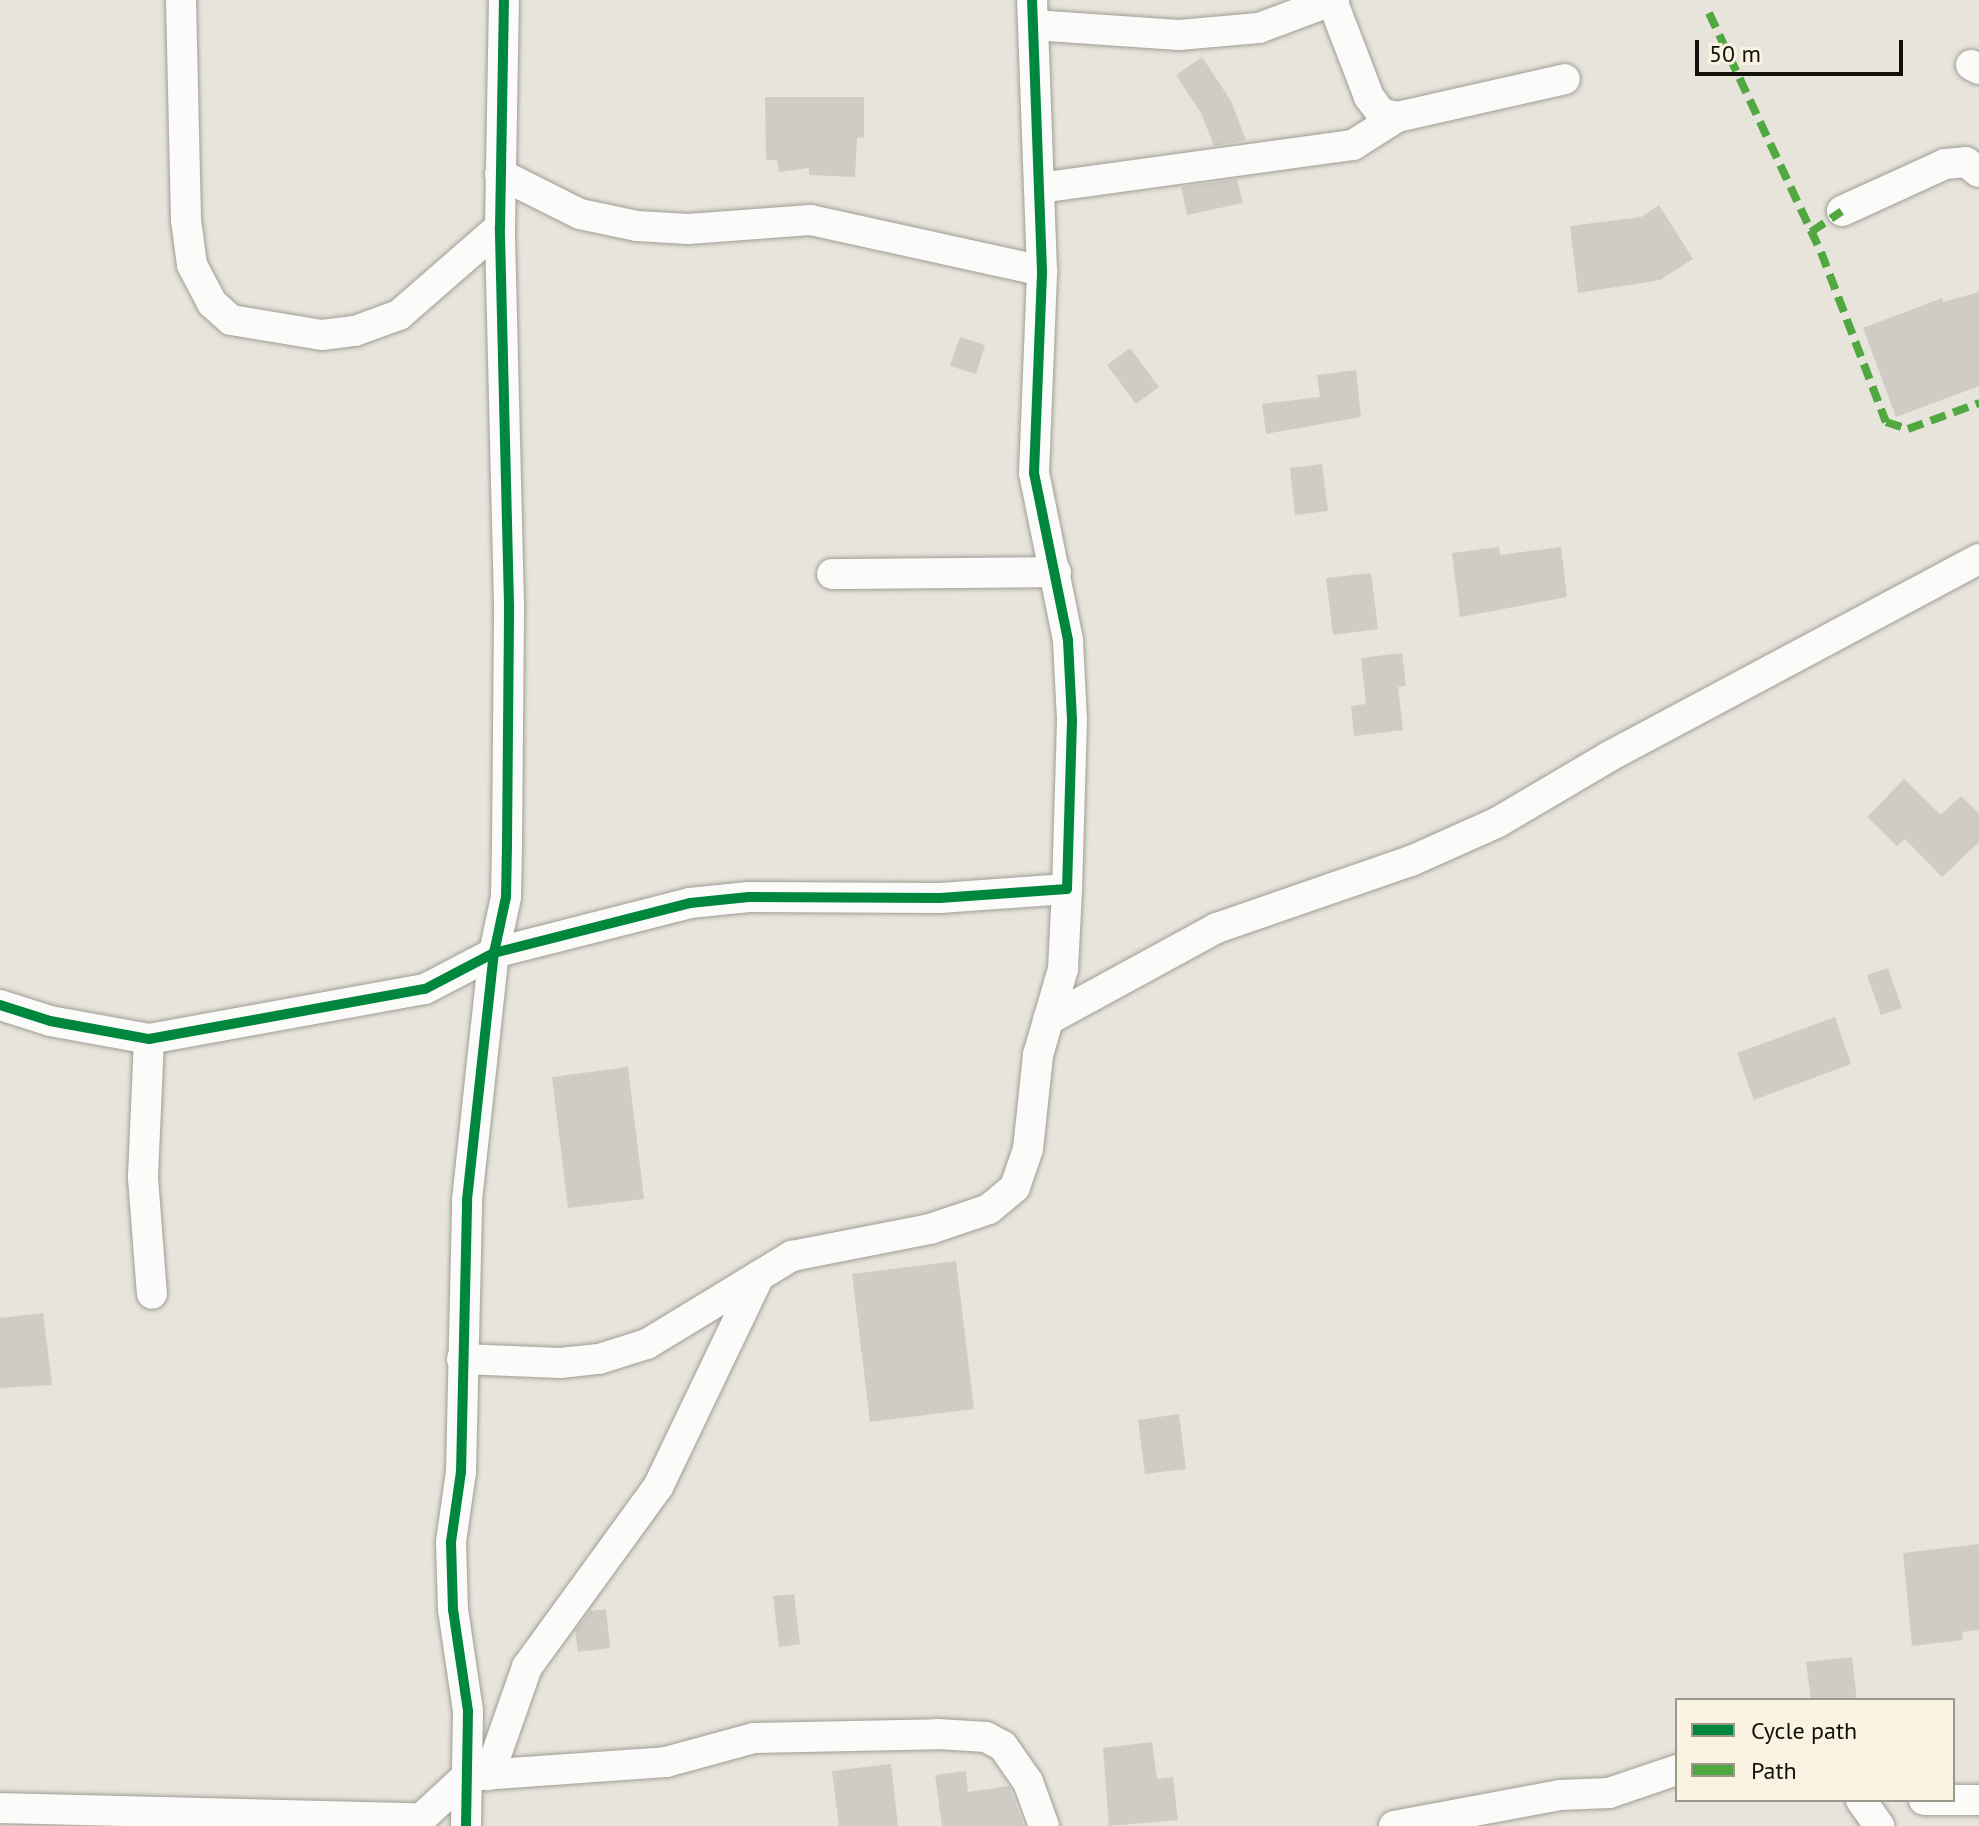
<!DOCTYPE html>
<html>
<head>
<meta charset="utf-8">
<style>
  body { margin:0 }
  #map { position:relative; width:1979px; height:1826px; overflow:hidden; background:#e7e4db; font-family:"PT Sans",sans-serif }
  div>[style] { position:absolute }
  .building>* { inset:0; background:#ceccc4 }
  .roads { filter:drop-shadow(0 0 2px #a09d96) drop-shadow(0 0 2px #a09d96) }
  .minor>* { height:30px; margin:-15px; padding:0 15px; transform-origin:15px; border-radius:15px; background:#fbfbfa }
  .quiet>* { height:8px; margin-top:-4px; transform-origin:0; background:repeating-linear-gradient(90deg,#51a841 0 16px,transparent 0 24px) }
  .cycleway>* { height:10px; margin:-5px; padding:0 5px; transform-origin:5px; border-radius:5px; background:#00873e }
  span { translate:-50% -50%; white-space:nowrap; text-align:center; line-height:1.15; -webkit-text-stroke:6px #faf3e2; paint-order:stroke }
  .legend { position:absolute; left:1675px; top:1698px; width:280px; height:104px; box-sizing:border-box; background:#faf3e2; border:2px solid #9d988c; margin:0; padding:10px 14px; list-style:none; font-size:24px; color:#12100a }
  .legend li { display:flex; align-items:center; gap:16px; height:40px }
  .legend b { width:40px; border:2px solid #9d988c }
  .scale { position:absolute; left:1695px; top:40px; width:208px; height:36px; box-sizing:border-box; border:4px solid #12100a; border-top:0; padding-left:10px; font-size:24px; line-height:28px; white-space:nowrap; color:#12100a; -webkit-text-stroke:6px #faf3e2; paint-order:stroke }
</style>
</head>
<body>
<div id="map">
  <div class="building">
    <div style="clip-path:polygon(1202px 57px,1231px 101px,1246px 140px,1214px 146px,1201px 113px,1176px 75px)"></div>
    <div style="clip-path:polygon(765px 97px,864px 97px,864px 137px,857px 138px,855px 177px,809px 175px,809px 168px,779px 172px,777px 160px,766px 160px)"></div>
    <div style="clip-path:polygon(1237px 179px,1243px 203px,1187px 215px,1181px 187px)"></div>
    <div style="clip-path:polygon(1659px 205px,1693px 259px,1660px 280px,1578px 293px,1570px 226px,1641px 217px)"></div>
    <div style="clip-path:polygon(1979px 292px,1979px 386px,1896px 417px,1863px 328px,1942px 298px,1943px 302px)"></div>
    <div style="clip-path:polygon(960px 337px,985px 345px,976px 374px,950px 366px)"></div>
    <div style="clip-path:polygon(1130px 348px,1159px 387px,1136px 404px,1107px 365px)"></div>
    <div style="clip-path:polygon(1356px 370px,1361px 417px,1266px 434px,1262px 404px,1320px 397px,1317px 375px)"></div>
    <div style="clip-path:polygon(1322px 464px,1328px 511px,1295px 515px,1290px 468px)"></div>
    <div style="clip-path:polygon(1499px 547px,1500px 555px,1561px 547px,1567px 597px,1460px 617px,1452px 553px)"></div>
    <div style="clip-path:polygon(1371px 573px,1378px 629px,1333px 635px,1326px 578px)"></div>
    <div style="clip-path:polygon(1402px 653px,1406px 686px,1398px 687px,1403px 730px,1354px 736px,1351px 706px,1366px 704px,1361px 658px)"></div>
    <div style="clip-path:polygon(1904px 779px,1941px 815px,1961px 796px,1979px 814px,1979px 842px,1942px 877px,1905px 839px,1897px 846px,1867px 817px)"></div>
    <div style="clip-path:polygon(1888px 968px,1902px 1008px,1881px 1015px,1867px 975px)"></div>
    <div style="clip-path:polygon(1835px 1017px,1851px 1064px,1754px 1100px,1737px 1053px)"></div>
    <div style="clip-path:polygon(628px 1067px,644px 1199px,568px 1208px,552px 1077px)"></div>
    <div style="clip-path:polygon(956px 1261px,974px 1409px,870px 1422px,852px 1274px)"></div>
    <div style="clip-path:polygon(43px 1313px,52px 1385px,0 1388px,0 1318px)"></div>
    <div style="clip-path:polygon(1179px 1414px,1186px 1469px,1145px 1474px,1138px 1420px)"></div>
    <div style="clip-path:polygon(1979px 1544px,1979px 1630px,1962px 1632px,1963px 1640px,1912px 1646px,1903px 1553px)"></div>
    <div style="clip-path:polygon(794px 1594px,800px 1644px,779px 1647px,773px 1596px)"></div>
    <div style="clip-path:polygon(606px 1609px,610px 1648px,578px 1652px,575px 1631px,590px 1611px)"></div>
    <div style="clip-path:polygon(1852px 1657px,1857px 1700px,1811px 1700px,1806px 1662px)"></div>
    <div style="clip-path:polygon(1152px 1742px,1157px 1779px,1173px 1777px,1178px 1820px,1109px 1826px,1103px 1748px)"></div>
    <div style="clip-path:polygon(891px 1764px,898px 1826px,839px 1826px,832px 1771px)"></div>
    <div style="clip-path:polygon(966px 1771px,968px 1792px,1009px 1786px,1024px 1826px,942px 1826px,935px 1775px)"></div>
  </div>
  <div class="roads">
    <div class="minor">
      <div style="left:181px;top:0;width:220px;rotate:88.7deg"></div>
      <div style="left:186px;top:220px;width:45px;rotate:82.4deg"></div>
      <div style="left:192px;top:265px;width:43px;rotate:62.2deg"></div>
      <div style="left:212px;top:303px;width:25px;rotate:42deg"></div>
      <div style="left:231px;top:320px;width:92px;rotate:9.4deg"></div>
      <div style="left:322px;top:335px;width:33px;rotate:-7deg"></div>
      <div style="left:355px;top:331px;width:47px;rotate:-20deg"></div>
      <div style="left:399px;top:315px;width:134px;rotate:-41.1deg"></div>
      <div style="left:1333px;top:3px;width:101px;rotate:69deg"></div>
      <div style="left:1369px;top:97px;width:20px;rotate:53deg"></div>
      <div style="left:1381px;top:113px;width:16px;rotate:14deg"></div>
      <div style="left:1397px;top:117px;width:172px;rotate:-12.7deg"></div>
      <div style="left:1033px;top:25px;width:146px;rotate:3.9deg"></div>
      <div style="left:1179px;top:35px;width:80px;rotate:-5deg"></div>
      <div style="left:1259px;top:28px;width:80px;rotate:-20.5deg"></div>
      <div style="left:1971px;top:65px;width:9px;rotate:27deg"></div>
      <div style="left:500px;top:174px;width:89px;rotate:26.6deg"></div>
      <div style="left:580px;top:214px;width:58px;rotate:11.9deg"></div>
      <div style="left:637px;top:226px;width:51px;rotate:3.4deg"></div>
      <div style="left:688px;top:229px;width:123px;rotate:-4.2deg"></div>
      <div style="left:811px;top:220px;width:237px;rotate:12.4deg"></div>
      <div style="left:1039px;top:188px;width:317px;rotate:-7.8deg"></div>
      <div style="left:1353px;top:145px;width:52px;rotate:-32.5deg"></div>
      <div style="left:1842px;top:211px;width:113px;rotate:-24.5deg"></div>
      <div style="left:1945px;top:164px;width:21px;rotate:-5deg"></div>
      <div style="left:1966px;top:162px;width:16px;rotate:38deg"></div>
      <div style="left:832px;top:574px;width:224px;rotate:-0.5deg"></div>
      <div style="left:0;top:1005px;width:52px;rotate:17.7deg"></div>
      <div style="left:50px;top:1021px;width:101px;rotate:10.3deg"></div>
      <div style="left:149px;top:1039px;width:280px;rotate:-10.3deg"></div>
      <div style="left:425px;top:989px;width:78px;rotate:-27.6deg"></div>
      <div style="left:494px;top:953px;width:202px;rotate:-14.3deg"></div>
      <div style="left:690px;top:903px;width:59px;rotate:-5.8deg"></div>
      <div style="left:749px;top:897px;width:191px;rotate:0.3deg"></div>
      <div style="left:940px;top:898px;width:127px;rotate:-4.1deg"></div>
      <div style="left:1067px;top:889px;width:169px;rotate:-88.3deg"></div>
      <div style="left:1072px;top:720px;width:80px;rotate:-92.9deg"></div>
      <div style="left:1068px;top:640px;width:170px;rotate:-101.5deg"></div>
      <div style="left:1034px;top:473px;width:202px;rotate:-87.7deg"></div>
      <div style="left:1042px;top:271px;width:271px;rotate:-92.1deg"></div>
      <div style="left:1048px;top:1020px;width:192px;rotate:-28.6deg"></div>
      <div style="left:1217px;top:928px;width:205px;rotate:-19.1deg"></div>
      <div style="left:1411px;top:861px;width:95px;rotate:-24.1deg"></div>
      <div style="left:1498px;top:822px;width:130px;rotate:-30.5deg"></div>
      <div style="left:1610px;top:756px;width:418px;rotate:-28.1deg"></div>
      <div style="left:149px;top:1039px;width:139px;rotate:92.5deg"></div>
      <div style="left:143px;top:1178px;width:116px;rotate:85.6deg"></div>
      <div style="left:462px;top:1359px;width:98px;rotate:2.3deg"></div>
      <div style="left:560px;top:1363px;width:39px;rotate:-6deg"></div>
      <div style="left:599px;top:1359px;width:50px;rotate:-17.4deg"></div>
      <div style="left:647px;top:1344px;width:170px;rotate:-31.3deg"></div>
      <div style="left:792px;top:1256px;width:141px;rotate:-11.1deg"></div>
      <div style="left:930px;top:1229px;width:62px;rotate:-18.7deg"></div>
      <div style="left:989px;top:1209px;width:34px;rotate:-40deg"></div>
      <div style="left:1015px;top:1187px;width:40px;rotate:-71.1deg"></div>
      <div style="left:1028px;top:1149px;width:95px;rotate:-83.9deg"></div>
      <div style="left:1038px;top:1055px;width:90px;rotate:-73.8deg"></div>
      <div style="left:1063px;top:969px;width:80px;rotate:-87.1deg"></div>
      <div style="left:489px;top:1775px;width:114px;rotate:-70.6deg"></div>
      <div style="left:527px;top:1667px;width:223px;rotate:-54deg"></div>
      <div style="left:658px;top:1487px;width:234px;rotate:-64.4deg"></div>
      <div style="left:1861px;top:1800px;width:32px;rotate:55deg"></div>
      <div style="left:1924px;top:1800px;width:55px"></div>
      <div style="left:0;top:1808px;width:420px;rotate:1.4deg"></div>
      <div style="left:413px;top:1826px;width:74px;rotate:-42.8deg"></div>
      <div style="left:467px;top:1776px;width:199px;rotate:-4deg"></div>
      <div style="left:666px;top:1762px;width:91px;rotate:-15.3deg"></div>
      <div style="left:754px;top:1738px;width:184px;rotate:-1.2deg"></div>
      <div style="left:938px;top:1734px;width:48px;rotate:3.6deg"></div>
      <div style="left:986px;top:1737px;width:19px;rotate:28deg"></div>
      <div style="left:1003px;top:1746px;width:44px;rotate:55.2deg"></div>
      <div style="left:1028px;top:1782px;width:47px;rotate:70deg"></div>
      <div style="left:466px;top:1826px;width:115px;rotate:-89deg"></div>
      <div style="left:468px;top:1711px;width:102px;rotate:-98.4deg"></div>
      <div style="left:453px;top:1610px;width:68px;rotate:-91.7deg"></div>
      <div style="left:451px;top:1542px;width:71px;rotate:-81.9deg"></div>
      <div style="left:461px;top:1472px;width:272px;rotate:-88.7deg"></div>
      <div style="left:467px;top:1200px;width:248px;rotate:-83.8deg"></div>
      <div style="left:494px;top:953px;width:57px;rotate:-77.9deg"></div>
      <div style="left:506px;top:897px;width:53px;rotate:-88.9deg"></div>
      <div style="left:507px;top:844px;width:240px;rotate:-89.5deg"></div>
      <div style="left:509px;top:604px;width:377px;rotate:-91.4deg"></div>
      <div style="left:500px;top:227px;width:227px;rotate:-89deg"></div>
      <div style="left:1394px;top:1826px;width:169px;rotate:-10.6deg"></div>
      <div style="left:1560px;top:1795px;width:49px;rotate:-2.3deg"></div>
      <div style="left:1609px;top:1793px;width:72px;rotate:-18.7deg"></div>
    </div>
  </div>
  <div class="quiet">
    <div style="left:1709px;top:13px;width:264px;rotate:64.9deg"></div>
    <div style="left:1821px;top:252px;width:182px;rotate:69.1deg"></div>
    <div style="left:1886px;top:422px;width:23px;rotate:18deg"></div>
    <div style="left:1908px;top:429px;width:76px;rotate:-20.1deg"></div>
    <div style="left:1811px;top:232px;width:37px;rotate:-34deg"></div>
  </div>
  <div class="cycleway">
    <div style="left:0;top:1005px;width:52px;rotate:17.7deg"></div>
    <div style="left:50px;top:1021px;width:101px;rotate:10.3deg"></div>
    <div style="left:149px;top:1039px;width:280px;rotate:-10.3deg"></div>
    <div style="left:425px;top:989px;width:78px;rotate:-27.6deg"></div>
    <div style="left:494px;top:953px;width:202px;rotate:-14.3deg"></div>
    <div style="left:690px;top:903px;width:59px;rotate:-5.8deg"></div>
    <div style="left:749px;top:897px;width:191px;rotate:0.3deg"></div>
    <div style="left:940px;top:898px;width:127px;rotate:-4.1deg"></div>
    <div style="left:1067px;top:889px;width:169px;rotate:-88.3deg"></div>
    <div style="left:1072px;top:720px;width:80px;rotate:-92.9deg"></div>
    <div style="left:1068px;top:640px;width:170px;rotate:-101.5deg"></div>
    <div style="left:1034px;top:473px;width:202px;rotate:-87.7deg"></div>
    <div style="left:1042px;top:271px;width:271px;rotate:-92.1deg"></div>
    <div style="left:466px;top:1826px;width:115px;rotate:-89deg"></div>
    <div style="left:468px;top:1711px;width:102px;rotate:-98.4deg"></div>
    <div style="left:453px;top:1610px;width:68px;rotate:-91.7deg"></div>
    <div style="left:451px;top:1542px;width:71px;rotate:-81.9deg"></div>
    <div style="left:461px;top:1472px;width:272px;rotate:-88.7deg"></div>
    <div style="left:467px;top:1200px;width:248px;rotate:-83.8deg"></div>
    <div style="left:494px;top:953px;width:57px;rotate:-77.9deg"></div>
    <div style="left:506px;top:897px;width:53px;rotate:-88.9deg"></div>
    <div style="left:507px;top:844px;width:240px;rotate:-89.5deg"></div>
    <div style="left:509px;top:604px;width:377px;rotate:-91.4deg"></div>
    <div style="left:500px;top:227px;width:227px;rotate:-89deg"></div>
  </div>
  <ul class="legend">
  <li><b style="height:10px;background:#00873e"></b>Cycle path</li>
  <li><b style="height:10px;background:#51a841"></b>Path</li>
  </ul>
  <div class="scale">50 m</div>
</div>
</body>
</html>
